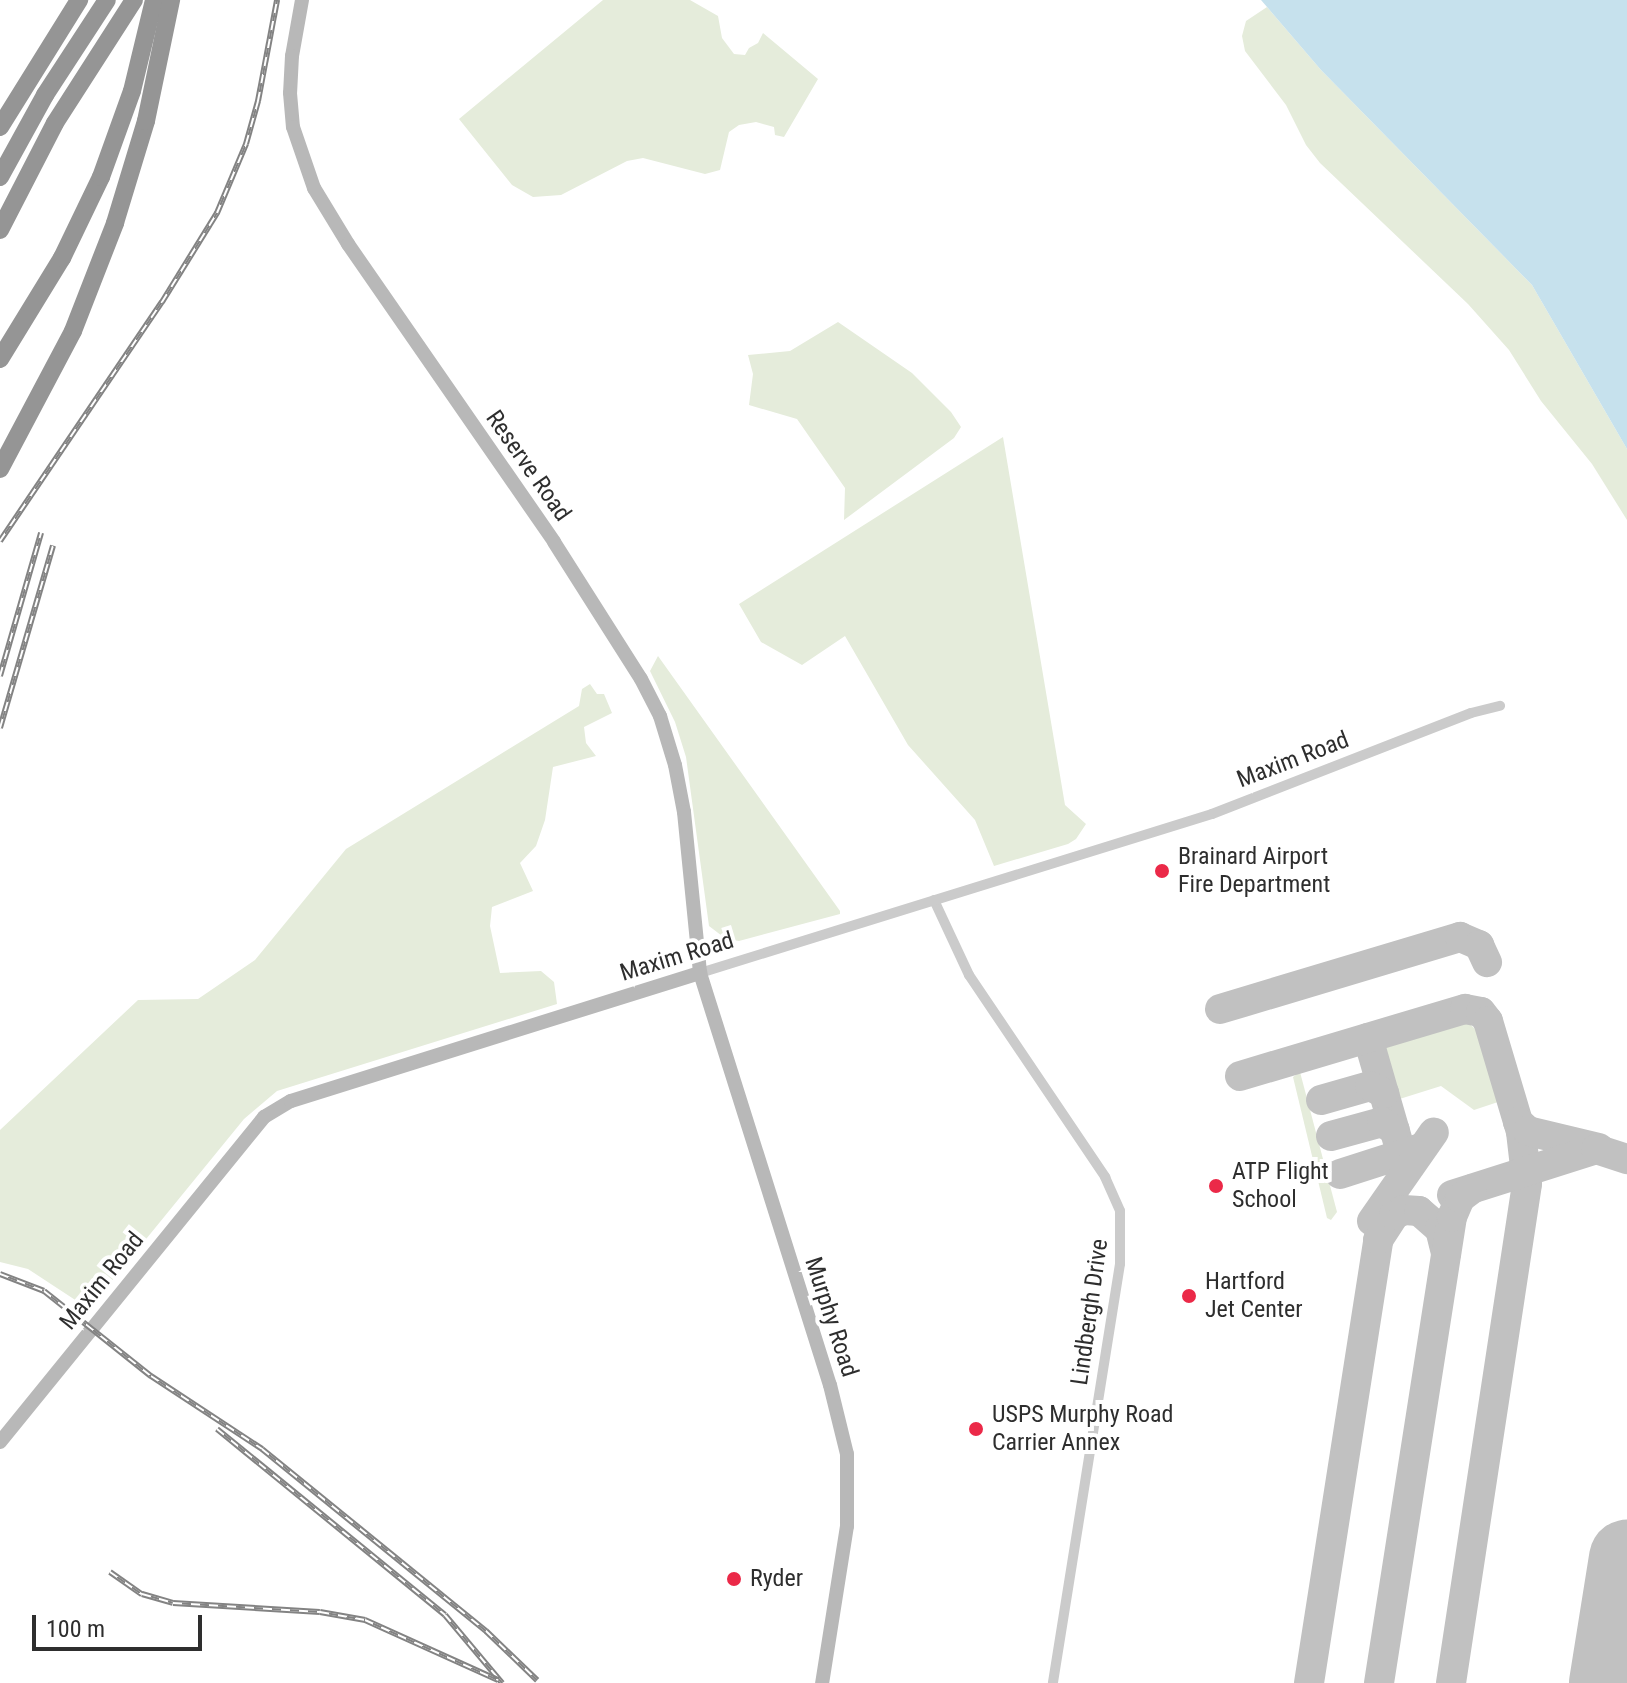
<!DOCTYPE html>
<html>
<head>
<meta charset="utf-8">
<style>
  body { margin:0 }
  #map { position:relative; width:1627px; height:1683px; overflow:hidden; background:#fff; font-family:"Roboto Condensed",sans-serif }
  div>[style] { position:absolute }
  .green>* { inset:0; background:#e5ecdb }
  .water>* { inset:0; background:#c6e1ed }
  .taxiway>* { height:30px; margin:-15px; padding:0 15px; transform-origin:15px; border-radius:15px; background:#c1c1c1 }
  .runway>* { height:76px; margin:-38px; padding:0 38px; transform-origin:38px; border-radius:38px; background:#c1c1c1 }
  .street>* { height:10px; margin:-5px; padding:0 5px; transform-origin:5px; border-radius:5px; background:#cbcbcb }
  .secondary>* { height:14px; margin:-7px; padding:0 7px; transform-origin:7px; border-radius:7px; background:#b8b8b8 }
  .highway>* { height:18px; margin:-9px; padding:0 9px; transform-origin:9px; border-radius:9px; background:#959595 }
  .rail>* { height:6px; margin-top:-3px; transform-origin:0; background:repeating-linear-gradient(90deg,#fff 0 9px,#838383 0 18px); box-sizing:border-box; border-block:2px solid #838383 }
  .dots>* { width:22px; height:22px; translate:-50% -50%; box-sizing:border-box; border:4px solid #fff; border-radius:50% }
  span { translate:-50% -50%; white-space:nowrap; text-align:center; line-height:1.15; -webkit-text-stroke:8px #fff; paint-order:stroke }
  .street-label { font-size:24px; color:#2e2e2e }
  .poi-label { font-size:24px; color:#2e2e2e }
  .left { translate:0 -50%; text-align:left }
  .scale { position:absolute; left:32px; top:1615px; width:170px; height:36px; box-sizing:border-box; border:4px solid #2e2e2e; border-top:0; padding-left:10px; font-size:24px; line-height:28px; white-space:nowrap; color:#2e2e2e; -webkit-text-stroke:6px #fff; paint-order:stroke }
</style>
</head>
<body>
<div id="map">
  <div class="green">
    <div style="clip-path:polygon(603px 0,690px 0,718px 16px,722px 38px,734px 54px,745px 55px,749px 48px,758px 43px,763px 33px,818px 79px,784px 137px,775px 135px,774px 127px,756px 122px,739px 125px,729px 132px,720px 170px,705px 174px,643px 158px,627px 161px,561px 195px,533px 197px,512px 185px,459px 119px)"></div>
    <div style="clip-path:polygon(1267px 7px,1321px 70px,1532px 285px,1627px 449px,1627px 520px,1592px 464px,1541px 401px,1509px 350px,1468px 304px,1320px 163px,1306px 145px,1286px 105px,1245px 51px,1242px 36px,1246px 21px)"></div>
    <div style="clip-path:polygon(838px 322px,912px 373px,951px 412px,961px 427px,954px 438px,844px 520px,845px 488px,797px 419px,749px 405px,753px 374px,748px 355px,790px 351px)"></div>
    <div style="clip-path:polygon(1003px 437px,1065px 805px,1086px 824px,1076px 839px,1068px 844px,994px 866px,975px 820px,908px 745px,845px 636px,802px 665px,761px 642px,739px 604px)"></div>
    <div style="clip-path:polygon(658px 656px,840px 911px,840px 914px,739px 941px,726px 939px,709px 926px,686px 757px,675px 722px,650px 671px)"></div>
    <div style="clip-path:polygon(590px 684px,597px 694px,604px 694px,612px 713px,584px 727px,586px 743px,596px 756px,553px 767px,545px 820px,536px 846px,520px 863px,533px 891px,492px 907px,490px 926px,500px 973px,541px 971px,554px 982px,557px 1004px,277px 1091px,244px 1119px,89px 1309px,28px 1269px,0 1262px,0 1130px,138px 1000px,198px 999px,255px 960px,346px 849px,579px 706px,582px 689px)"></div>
    <div style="clip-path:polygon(1455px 1022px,1470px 1024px,1480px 1034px,1501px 1101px,1474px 1110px,1441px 1086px,1390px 1102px,1377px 1058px,1380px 1046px)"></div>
    <div style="clip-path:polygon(1300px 1072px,1337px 1212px,1331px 1220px,1327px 1218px,1293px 1077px)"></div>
  </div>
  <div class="water">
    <div style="clip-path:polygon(1261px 0,1627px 0,1627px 449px,1532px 285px,1321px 70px)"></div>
  </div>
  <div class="taxiway">
    <div style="left:1220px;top:1009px;width:251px;rotate:-16.7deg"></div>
    <div style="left:1460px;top:937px;width:21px;rotate:23deg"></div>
    <div style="left:1479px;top:945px;width:19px;rotate:65deg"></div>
    <div style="left:1368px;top:1038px;width:133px;rotate:73.9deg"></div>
    <div style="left:1405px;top:1166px;width:7px;rotate:98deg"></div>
    <div style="left:1240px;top:1076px;width:235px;rotate:-16.6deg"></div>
    <div style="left:1465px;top:1009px;width:16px;rotate:11deg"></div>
    <div style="left:1481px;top:1012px;width:11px;rotate:52deg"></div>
    <div style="left:1488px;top:1021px;width:116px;rotate:73.4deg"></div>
    <div style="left:1521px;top:1132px;width:52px;rotate:83.4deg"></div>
    <div style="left:1527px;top:1184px;width:505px;rotate:98.66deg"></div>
    <div style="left:1321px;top:1100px;width:51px;rotate:-15.9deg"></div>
    <div style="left:1370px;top:1086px;width:16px;rotate:27deg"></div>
    <div style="left:1518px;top:1122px;width:13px;rotate:42deg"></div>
    <div style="left:1528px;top:1131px;width:73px;rotate:13.5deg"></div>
    <div style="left:1331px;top:1136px;width:53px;rotate:-15.4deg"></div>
    <div style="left:1382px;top:1122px;width:15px;rotate:32deg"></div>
    <div style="left:1340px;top:1174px;width:85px;rotate:-17.8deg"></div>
    <div style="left:1452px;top:1195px;width:151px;rotate:-17.7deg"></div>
    <div style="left:1596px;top:1149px;width:33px;rotate:18deg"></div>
    <div style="left:1372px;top:1221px;width:108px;rotate:-55.1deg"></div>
    <div style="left:1309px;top:1683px;width:448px;rotate:-81.1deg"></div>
    <div style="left:1378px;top:1240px;width:30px;rotate:-57deg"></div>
    <div style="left:1394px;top:1215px;width:11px;rotate:-27deg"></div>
    <div style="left:1404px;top:1210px;width:15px;rotate:4deg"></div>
    <div style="left:1419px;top:1211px;width:28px;rotate:41deg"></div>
    <div style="left:1440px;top:1229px;width:25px;rotate:76deg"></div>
    <div style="left:1379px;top:1683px;width:472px;rotate:-81.1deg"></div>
    <div style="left:1452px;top:1217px;width:21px;rotate:-67deg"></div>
    <div style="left:1460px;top:1198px;width:15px;rotate:-37deg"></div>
  </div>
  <div class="runway">
    <div style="left:1607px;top:1683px;width:127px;rotate:-80.9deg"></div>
  </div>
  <div class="street">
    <div style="left:934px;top:900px;width:83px;rotate:65deg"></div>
    <div style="left:969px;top:975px;width:244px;rotate:56deg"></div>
    <div style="left:1105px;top:1177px;width:37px;rotate:66deg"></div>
    <div style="left:1120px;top:1211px;width:53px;rotate:90deg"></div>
    <div style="left:1120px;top:1264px;width:424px;rotate:99.1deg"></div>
    <div style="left:700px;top:973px;width:536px;rotate:-17.25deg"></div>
    <div style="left:1212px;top:814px;width:278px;rotate:-21.3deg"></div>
    <div style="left:1471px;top:713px;width:30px;rotate:-14deg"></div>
  </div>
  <div class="secondary">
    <div style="left:302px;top:0;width:57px;rotate:100.1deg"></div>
    <div style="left:292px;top:56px;width:37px;rotate:93deg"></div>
    <div style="left:290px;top:93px;width:34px;rotate:85deg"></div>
    <div style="left:293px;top:127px;width:65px;rotate:71deg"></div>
    <div style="left:314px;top:188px;width:66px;rotate:58.7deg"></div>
    <div style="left:348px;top:244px;width:362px;rotate:55.3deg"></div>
    <div style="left:554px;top:542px;width:162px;rotate:57.6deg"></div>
    <div style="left:641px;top:679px;width:42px;rotate:62.8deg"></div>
    <div style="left:660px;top:716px;width:51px;rotate:73deg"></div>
    <div style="left:675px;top:765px;width:48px;rotate:79.2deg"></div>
    <div style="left:684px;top:812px;width:162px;rotate:84.3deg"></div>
    <div style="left:700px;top:973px;width:432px;rotate:72.5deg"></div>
    <div style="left:830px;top:1385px;width:71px;rotate:76.2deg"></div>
    <div style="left:847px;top:1454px;width:72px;rotate:90deg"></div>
    <div style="left:847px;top:1526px;width:159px;rotate:99deg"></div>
    <div style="left:0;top:1442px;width:419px;rotate:-50.9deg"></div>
    <div style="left:264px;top:1117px;width:31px;rotate:-31deg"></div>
    <div style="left:291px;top:1101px;width:429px;rotate:-17.4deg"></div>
  </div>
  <div class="highway">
    <div style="left:0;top:127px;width:150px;rotate:-58.1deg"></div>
    <div style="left:0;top:177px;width:94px;rotate:-61.2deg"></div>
    <div style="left:45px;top:95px;width:113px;rotate:-56.9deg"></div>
    <div style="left:0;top:230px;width:120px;rotate:-62.8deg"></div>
    <div style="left:55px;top:123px;width:146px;rotate:-57.3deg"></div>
    <div style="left:0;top:359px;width:119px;rotate:-58.5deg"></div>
    <div style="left:62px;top:258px;width:90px;rotate:-64.3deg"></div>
    <div style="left:101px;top:177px;width:91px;rotate:-70.2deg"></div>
    <div style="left:132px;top:91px;width:94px;rotate:-76.4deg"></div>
    <div style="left:0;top:469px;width:156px;rotate:-62.1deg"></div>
    <div style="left:73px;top:331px;width:116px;rotate:-68.7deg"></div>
    <div style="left:115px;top:223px;width:107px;rotate:-73.1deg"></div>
    <div style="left:146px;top:121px;width:124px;rotate:-78.3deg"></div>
  </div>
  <div class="rail">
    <div style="left:0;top:541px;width:289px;rotate:-55.9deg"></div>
    <div style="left:162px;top:302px;width:105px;rotate:-58.3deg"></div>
    <div style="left:217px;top:213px;width:75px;rotate:-67.2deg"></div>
    <div style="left:246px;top:144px;width:45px;rotate:-74.4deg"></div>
    <div style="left:258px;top:101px;width:103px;rotate:-79.3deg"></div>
    <div style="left:0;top:676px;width:149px;rotate:-74deg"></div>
    <div style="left:0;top:728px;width:190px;rotate:-73.8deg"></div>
    <div style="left:0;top:1274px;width:47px;rotate:21.1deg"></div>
    <div style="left:44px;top:1291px;width:137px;rotate:38.5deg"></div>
    <div style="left:151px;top:1376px;width:133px;rotate:33.3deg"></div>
    <div style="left:262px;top:1449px;width:289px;rotate:39.1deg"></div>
    <div style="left:486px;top:1631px;width:71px;rotate:43.9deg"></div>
    <div style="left:217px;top:1429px;width:294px;rotate:39.2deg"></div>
    <div style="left:445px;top:1615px;width:89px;rotate:50deg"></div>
    <div style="left:110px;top:1572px;width:39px;rotate:35deg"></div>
    <div style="left:142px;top:1594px;width:32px;rotate:16deg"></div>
    <div style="left:173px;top:1603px;width:147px;rotate:3.5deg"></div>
    <div style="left:320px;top:1612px;width:46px;rotate:10.1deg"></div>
    <div style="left:365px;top:1620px;width:146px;rotate:24.3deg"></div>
  </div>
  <div class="dots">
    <div style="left:1162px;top:871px;background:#eb2948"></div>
    <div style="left:1216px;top:1186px;background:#eb2948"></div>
    <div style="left:1189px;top:1296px;background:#eb2948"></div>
    <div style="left:976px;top:1429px;background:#eb2948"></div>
    <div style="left:734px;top:1579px;background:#eb2948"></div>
  </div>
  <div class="street-label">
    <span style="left:528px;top:466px;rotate:55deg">Reserve Road</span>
    <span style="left:1293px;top:760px;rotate:-21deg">Maxim Road</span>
    <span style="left:677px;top:957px;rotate:-17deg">Maxim Road</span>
    <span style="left:102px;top:1281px;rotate:-51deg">Maxim Road</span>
    <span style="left:1090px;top:1312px;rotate:-82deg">Lindbergh Drive</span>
    <span style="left:831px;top:1317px;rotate:72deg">Murphy Road</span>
  </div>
  <div class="poi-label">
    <span class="left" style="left:1178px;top:871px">Brainard Airport<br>Fire Department</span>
    <span class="left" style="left:1232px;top:1186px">ATP Flight<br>School</span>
    <span class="left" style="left:1205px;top:1296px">Hartford<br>Jet Center</span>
    <span class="left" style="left:992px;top:1429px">USPS Murphy Road<br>Carrier Annex</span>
    <span class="left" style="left:750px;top:1579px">Ryder</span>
  </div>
  <div class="scale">100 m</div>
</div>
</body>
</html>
